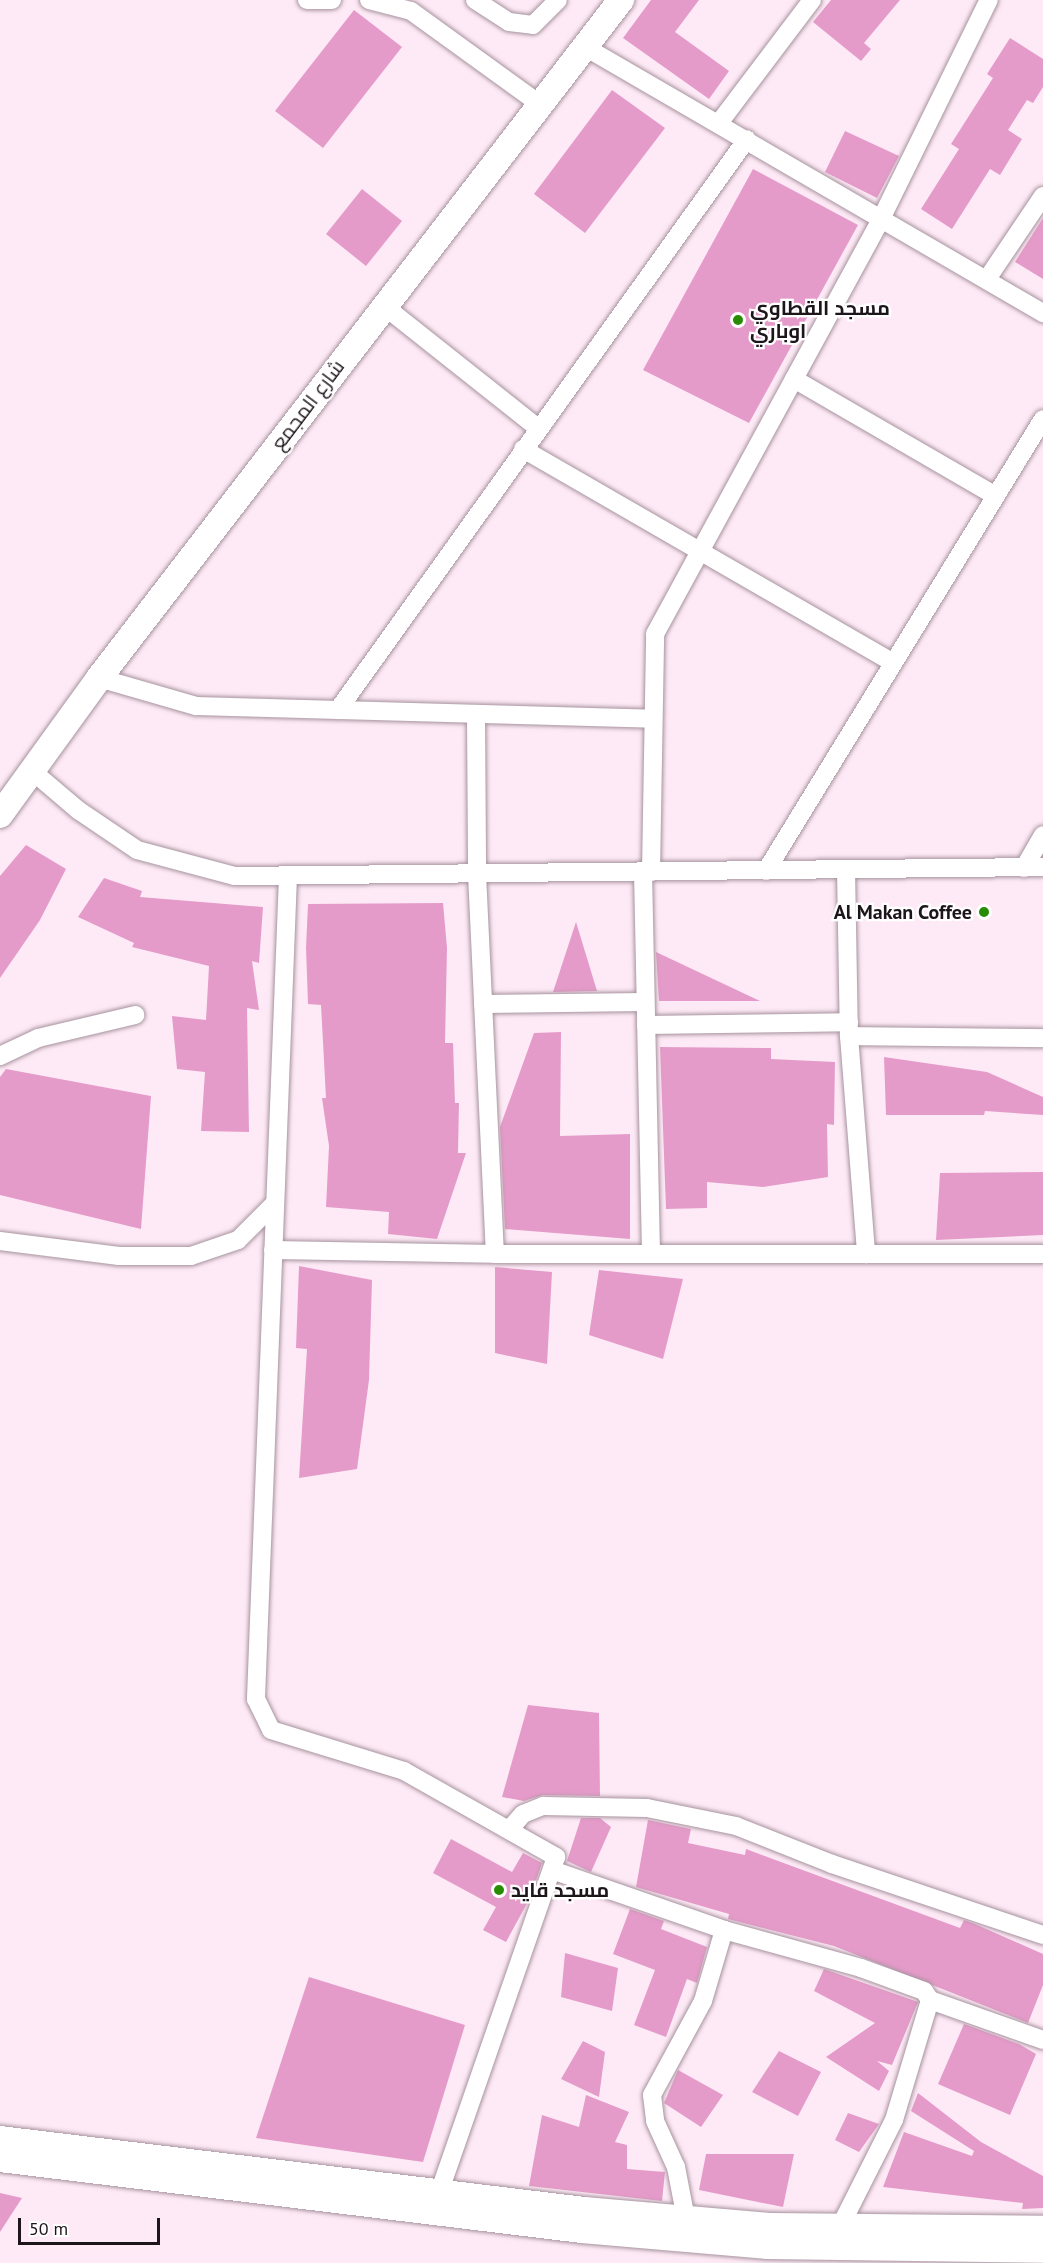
<!DOCTYPE html>
<html>
<head>
<meta charset="utf-8">
<style>
  body { margin:0 }
  #map { position:relative; width:1043px; height:2263px; overflow:hidden; background:#feeaf6; font-family:"PT Sans",Cairo,sans-serif }
  div>[style] { position:absolute }
  .building>* { inset:0; background:#e59bc9 }
  .roads { filter:drop-shadow(0 0 2px #a6939e) drop-shadow(0 0 2px #a6939e) }
  .street>* { height:18px; margin:-9px; padding:0 9px; transform-origin:9px; border-radius:9px; background:#fff }
  .secondary>* { height:26px; margin:-13px; padding:0 13px; transform-origin:13px; border-radius:13px; background:#fff }
  .dots>* { width:16px; height:16px; translate:-50% -50%; box-sizing:border-box; border:3px solid #fff; border-radius:50% }
  span { translate:-50% -50%; white-space:nowrap; text-align:center; line-height:1.15; -webkit-text-stroke:4.5px #fff; paint-order:stroke }
  .poi-label { font-size:20px; color:#1c151a; font-weight:700 }
  .left { translate:0 -50%; text-align:left }
  .right { translate:-100% -50%; text-align:right }
  .street-label { font-size:20px; color:#1c151a }
  .scale { position:absolute; left:18px; top:2218px; width:142px; height:27px; box-sizing:border-box; border:3px solid #1c151a; border-top:0; padding-left:8px; font-size:18px; line-height:21px; white-space:nowrap; color:#1c151a; -webkit-text-stroke:4px #fff; paint-order:stroke }
</style>
</head>
<body>
<div id="map">
  <div class="building">
    <div style="clip-path:polygon(651px 0,699px 0,675px 32px,729px 71px,709px 99px,623px 38px)"></div>
    <div style="clip-path:polygon(831px 0,900px 0,864px 43px,871px 49px,861px 61px,813px 22px)"></div>
    <div style="clip-path:polygon(354px 10px,402px 47px,323px 148px,275px 111px)"></div>
    <div style="clip-path:polygon(1010px 38px,1043px 59px,1043px 87px,1033px 103px,1027px 100px,1008px 130px,1022px 139px,1000px 175px,990px 169px,952px 229px,921px 209px,959px 149px,951px 144px,993px 78px,987px 74px)"></div>
    <div style="clip-path:polygon(612px 90px,665px 128px,585px 233px,534px 194px)"></div>
    <div style="clip-path:polygon(845px 131px,899px 156px,877px 198px,825px 172px)"></div>
    <div style="clip-path:polygon(753px 169px,858px 225px,749px 423px,643px 370px)"></div>
    <div style="clip-path:polygon(362px 189px,402px 221px,366px 266px,326px 234px)"></div>
    <div style="clip-path:polygon(1043px 218px,1043px 279px,1015px 262px)"></div>
    <div style="clip-path:polygon(26px 845px,66px 869px,40px 920px,0 978px,0 876px)"></div>
    <div style="clip-path:polygon(104px 878px,142px 891px,140px 897px,263px 907px,259px 963px,252px 961px,259px 1010px,247px 1008px,249px 1132px,201px 1131px,205px 1072px,177px 1069px,172px 1016px,206px 1020px,209px 966px,132px 947px,134px 943px,78px 917px)"></div>
    <div style="clip-path:polygon(443px 903px,447px 948px,445px 1043px,453px 1043px,455px 1103px,459px 1103px,458px 1153px,466px 1153px,437px 1239px,388px 1234px,389px 1212px,326px 1207px,329px 1146px,322px 1098px,326px 1098px,321px 1005px,308px 1004px,306px 948px,308px 904px)"></div>
    <div style="clip-path:polygon(576px 922px,597px 991px,553px 992px)"></div>
    <div style="clip-path:polygon(656px 952px,760px 1001px,659px 1001px)"></div>
    <div style="clip-path:polygon(561px 1032px,560px 1136px,630px 1134px,630px 1239px,505px 1229px,500px 1127px,534px 1033px)"></div>
    <div style="clip-path:polygon(660px 1047px,771px 1048px,771px 1059px,835px 1062px,834px 1125px,827px 1124px,828px 1177px,763px 1187px,707px 1182px,707px 1208px,666px 1209px)"></div>
    <div style="clip-path:polygon(884px 1057px,987px 1072px,1043px 1097px,1043px 1115px,985px 1111px,984px 1115px,886px 1115px)"></div>
    <div style="clip-path:polygon(6px 1069px,151px 1096px,141px 1229px,0 1195px,0 1077px)"></div>
    <div style="clip-path:polygon(1043px 1172px,1043px 1235px,936px 1240px,940px 1173px)"></div>
    <div style="clip-path:polygon(299px 1266px,372px 1280px,369px 1380px,357px 1469px,299px 1478px,307px 1349px,296px 1348px)"></div>
    <div style="clip-path:polygon(495px 1267px,552px 1272px,547px 1364px,495px 1353px)"></div>
    <div style="clip-path:polygon(599px 1270px,683px 1279px,663px 1359px,589px 1335px)"></div>
    <div style="clip-path:polygon(528px 1705px,599px 1713px,600px 1796px,543px 1795px,524px 1801px,502px 1797px)"></div>
    <div style="clip-path:polygon(581px 1818px,600px 1818px,611px 1827px,591px 1872px,567px 1861px)"></div>
    <div style="clip-path:polygon(648px 1820px,691px 1829px,688px 1843px,745px 1855px,746px 1849px,960px 1928px,964px 1920px,975px 1924px,1043px 1954px,1043px 1985px,1028px 2023px,834px 1946px,728px 1919px,729px 1914px,636px 1887px)"></div>
    <div style="clip-path:polygon(451px 1839px,512px 1872px,523px 1853px,542px 1863px,530px 1898px,506px 1942px,483px 1930px,496px 1907px,433px 1873px)"></div>
    <div style="clip-path:polygon(630px 1909px,664px 1921px,661px 1929px,707px 1947px,697px 1983px,687px 1979px,666px 2037px,634px 2025px,655px 1970px,613px 1954px)"></div>
    <div style="clip-path:polygon(565px 1953px,618px 1968px,612px 2011px,561px 1997px)"></div>
    <div style="clip-path:polygon(824px 1969px,918px 2002px,892px 2065px,877px 2061px,889px 2071px,879px 2091px,826px 2057px,875px 2023px,814px 1991px)"></div>
    <div style="clip-path:polygon(309px 1977px,465px 2025px,423px 2162px,256px 2138px)"></div>
    <div style="clip-path:polygon(964px 2024px,1019px 2044px,1036px 2054px,1010px 2115px,938px 2084px)"></div>
    <div style="clip-path:polygon(583px 2041px,605px 2052px,599px 2097px,561px 2079px)"></div>
    <div style="clip-path:polygon(779px 2051px,821px 2072px,798px 2116px,752px 2092px)"></div>
    <div style="clip-path:polygon(678px 2070px,723px 2095px,701px 2127px,664px 2103px)"></div>
    <div style="clip-path:polygon(918px 2093px,981px 2142px,1043px 2176px,1043px 2208px,1022px 2209px,1023px 2203px,883px 2187px,904px 2132px,972px 2156px,974px 2151px,911px 2111px)"></div>
    <div style="clip-path:polygon(586px 2095px,629px 2112px,615px 2142px,627px 2145px,627px 2169px,665px 2172px,662px 2201px,529px 2186px,542px 2115px,579px 2127px)"></div>
    <div style="clip-path:polygon(848px 2113px,879px 2124px,859px 2152px,835px 2140px)"></div>
    <div style="clip-path:polygon(706px 2154px,794px 2154px,783px 2207px,699px 2190px)"></div>
    <div style="clip-path:polygon(0 2193px,22px 2198px,0 2232px)"></div>
  </div>
  <div class="roads">
    <div class="street">
      <div style="left:307px;top:0;width:25px"></div>
      <div style="left:369px;top:0;width:43px;rotate:14.7deg"></div>
      <div style="left:411px;top:11px;width:160px;rotate:35.9deg"></div>
      <div style="left:475px;top:0;width:40px;rotate:32.9deg"></div>
      <div style="left:509px;top:22px;width:24px;rotate:7deg"></div>
      <div style="left:533px;top:25px;width:35px;rotate:-45deg"></div>
      <div style="left:585px;top:47px;width:530px;rotate:30.15deg"></div>
      <div style="left:719px;top:123px;width:154px;rotate:-52.9deg"></div>
      <div style="left:987px;top:279px;width:100px;rotate:-56deg"></div>
      <div style="left:384px;top:306px;width:196px;rotate:38.4deg"></div>
      <div style="left:794px;top:379px;width:233px;rotate:30.1deg"></div>
      <div style="left:523px;top:449px;width:427px;rotate:30deg"></div>
      <div style="left:99px;top:678px;width:101px;rotate:16.1deg"></div>
      <div style="left:196px;top:706px;width:457px;rotate:1.6deg"></div>
      <div style="left:338px;top:710px;width:702px;rotate:-54.39deg"></div>
      <div style="left:476px;top:714px;width:160px;rotate:89.6deg"></div>
      <div style="left:477px;top:874px;width:380px;rotate:87.3deg"></div>
      <div style="left:31px;top:770px;width:62px;rotate:40.4deg"></div>
      <div style="left:78px;top:810px;width:71px;rotate:34.1deg"></div>
      <div style="left:137px;top:850px;width:101px;rotate:14.9deg"></div>
      <div style="left:235px;top:876px;width:808px;rotate:-0.64deg"></div>
      <div style="left:1024px;top:868px;width:38px;rotate:-60deg"></div>
      <div style="left:846px;top:869px;width:167px;rotate:89deg"></div>
      <div style="left:849px;top:1036px;width:219px;rotate:85.5deg"></div>
      <div style="left:766px;top:871px;width:530px;rotate:-58.5deg"></div>
      <div style="left:643px;top:872px;width:382px;rotate:88.8deg"></div>
      <div style="left:651px;top:872px;width:238px;rotate:-89deg"></div>
      <div style="left:655px;top:634px;width:475px;rotate:-61.4deg"></div>
      <div style="left:882px;top:217px;width:242px;rotate:-63.8deg"></div>
      <div style="left:288px;top:876px;width:824px;rotate:92.23deg"></div>
      <div style="left:256px;top:1699px;width:34px;rotate:64deg"></div>
      <div style="left:271px;top:1730px;width:139px;rotate:17.1deg"></div>
      <div style="left:404px;top:1771px;width:175px;rotate:29.5deg"></div>
      <div style="left:556px;top:1857px;width:356px;rotate:109.2deg"></div>
      <div style="left:483px;top:1004px;width:162px;rotate:-0.7deg"></div>
      <div style="left:646px;top:1025px;width:203px;rotate:-0.8deg"></div>
      <div style="left:849px;top:1036px;width:194px;rotate:0.6deg"></div>
      <div style="left:0;top:1056px;width:42px;rotate:-25.3deg"></div>
      <div style="left:38px;top:1038px;width:100px;rotate:-13.3deg"></div>
      <div style="left:0;top:1241px;width:120px;rotate:7.2deg"></div>
      <div style="left:119px;top:1256px;width:72px"></div>
      <div style="left:191px;top:1256px;width:50px;rotate:-18.8deg"></div>
      <div style="left:238px;top:1240px;width:49px;rotate:-45deg"></div>
      <div style="left:273px;top:1250px;width:222px;rotate:1deg"></div>
      <div style="left:495px;top:1254px;width:548px"></div>
      <div style="left:509px;top:1830px;width:21px;rotate:-49deg"></div>
      <div style="left:523px;top:1814px;width:22px;rotate:-22deg"></div>
      <div style="left:543px;top:1806px;width:104px;rotate:1.1deg"></div>
      <div style="left:647px;top:1808px;width:91px;rotate:11.4deg"></div>
      <div style="left:736px;top:1826px;width:103px;rotate:21.6deg"></div>
      <div style="left:832px;top:1864px;width:223px;rotate:18.6deg"></div>
      <div style="left:552px;top:1870px;width:182px;rotate:19.2deg"></div>
      <div style="left:724px;top:1930px;width:74px;rotate:106.5deg"></div>
      <div style="left:703px;top:2001px;width:107px;rotate:118.5deg"></div>
      <div style="left:652px;top:2095px;width:26px;rotate:83deg"></div>
      <div style="left:655px;top:2121px;width:51px;rotate:65.5deg"></div>
      <div style="left:676px;top:2167px;width:53px;rotate:79.1deg"></div>
      <div style="left:724px;top:1930px;width:142px;rotate:15.5deg"></div>
      <div style="left:861px;top:1968px;width:67px;rotate:20.1deg"></div>
      <div style="left:924px;top:1991px;width:11px;rotate:56deg"></div>
      <div style="left:930px;top:2000px;width:125px;rotate:106.7deg"></div>
      <div style="left:894px;top:2120px;width:120px;rotate:116.8deg"></div>
      <div style="left:930px;top:2000px;width:120px;rotate:19.5deg"></div>
    </div>
    <div class="secondary">
      <div style="left:0;top:815px;width:169px;rotate:-54.1deg"></div>
      <div style="left:99px;top:678px;width:856px;rotate:-52.41deg"></div>
      <div style="left:0;top:2139px;width:588px;rotate:6.93deg"></div>
      <div style="left:584px;top:2210px;width:186px;rotate:4.9deg"></div>
      <div style="left:769px;top:2226px;width:274px;rotate:0.6deg"></div>
      <div style="left:0;top:2159px;width:586px;rotate:6.96deg"></div>
      <div style="left:582px;top:2230px;width:187px;rotate:4.9deg"></div>
      <div style="left:768px;top:2246px;width:275px;rotate:0.8deg"></div>
    </div>
  </div>
  <div class="dots">
    <div style="left:738px;top:320px;background:#288c03"></div>
    <div style="left:984px;top:912px;background:#288c03"></div>
    <div style="left:499px;top:1890px;background:#288c03"></div>
  </div>
  <div class="poi-label">
    <span class="left" style="left:750px;top:320px">مسجد القطاوي<br>اوباري</span>
    <span class="right" style="left:972px;top:912px">Al Makan Coffee</span>
    <span class="left" style="left:511px;top:1890px">مسجد قايد</span>
  </div>
  <div class="street-label">
    <span style="left:308px;top:405px;rotate:-53deg">شارع المجمع</span>
  </div>
  <div class="scale">50 m</div>
</div>
</body>
</html>
